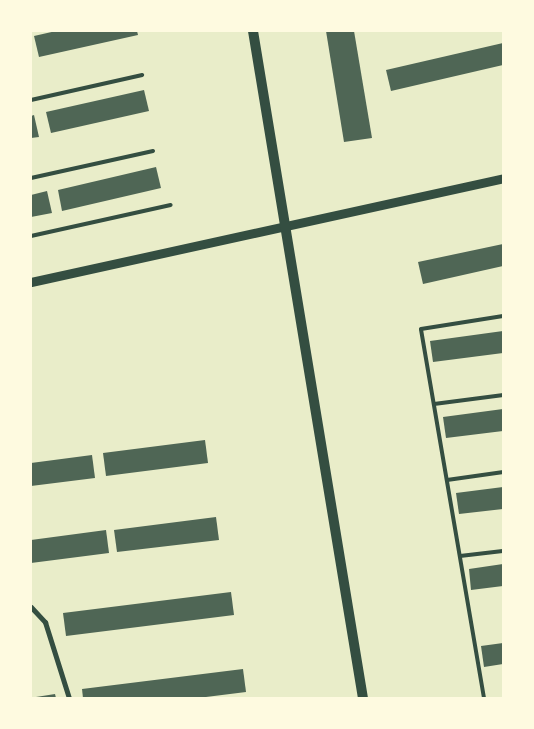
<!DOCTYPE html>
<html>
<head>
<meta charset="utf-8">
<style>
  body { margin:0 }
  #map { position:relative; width:534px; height:729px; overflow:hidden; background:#e9edc9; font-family:"Nunito Sans",sans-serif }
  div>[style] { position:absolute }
  .building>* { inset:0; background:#4f6655 }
  .service>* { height:4px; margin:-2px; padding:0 2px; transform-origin:2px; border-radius:2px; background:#344e41 }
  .minor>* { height:5px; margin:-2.5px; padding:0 2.5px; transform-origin:2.5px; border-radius:2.5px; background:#344e41 }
  .tertiary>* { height:9px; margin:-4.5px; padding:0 4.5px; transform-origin:4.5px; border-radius:4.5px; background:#344e41 }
  .secondary>* { height:10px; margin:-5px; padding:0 5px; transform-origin:5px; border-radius:5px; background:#344e41 }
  span { translate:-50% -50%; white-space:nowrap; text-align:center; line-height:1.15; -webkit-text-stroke:4px #fefae0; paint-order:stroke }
  .frame { position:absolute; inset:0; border:32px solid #fefae0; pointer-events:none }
</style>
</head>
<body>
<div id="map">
  <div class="building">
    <div style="clip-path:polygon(56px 31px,137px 31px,138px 35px,39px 57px,34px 36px)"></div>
    <div style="clip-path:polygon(326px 31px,354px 31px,372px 138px,344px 142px)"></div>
    <div style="clip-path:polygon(503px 43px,503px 65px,391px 91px,386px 70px)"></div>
    <div style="clip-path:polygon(144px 90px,149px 111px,51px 133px,46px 112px)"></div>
    <div style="clip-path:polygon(34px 115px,39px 137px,31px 138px,31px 116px)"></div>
    <div style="clip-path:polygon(156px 167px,161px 188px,62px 211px,58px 190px)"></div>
    <div style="clip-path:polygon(47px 191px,52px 213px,31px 217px,31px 195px)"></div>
    <div style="clip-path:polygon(503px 244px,503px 266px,423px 284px,418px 262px)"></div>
    <div style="clip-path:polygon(503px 331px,503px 353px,433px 362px,430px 341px)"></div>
    <div style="clip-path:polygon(503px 409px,503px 431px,446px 438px,443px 417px)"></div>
    <div style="clip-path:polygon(205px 440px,208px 463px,106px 476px,103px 453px)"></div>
    <div style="clip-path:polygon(92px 455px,95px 478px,31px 486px,31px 463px)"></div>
    <div style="clip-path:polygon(503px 487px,503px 509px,459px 514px,456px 493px)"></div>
    <div style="clip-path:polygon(216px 517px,219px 540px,117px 552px,114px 530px)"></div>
    <div style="clip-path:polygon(106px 530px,109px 553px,31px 563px,31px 540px)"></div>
    <div style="clip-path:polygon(503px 564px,503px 586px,471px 590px,469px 569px)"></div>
    <div style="clip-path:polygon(231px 592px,234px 615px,66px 636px,63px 613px)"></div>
    <div style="clip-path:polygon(503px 643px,503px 664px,484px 667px,481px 646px)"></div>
    <div style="clip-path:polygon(243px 669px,246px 692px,198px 698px,83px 698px,82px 689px)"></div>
    <div style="clip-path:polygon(55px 694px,56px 698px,36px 698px,36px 697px)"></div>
  </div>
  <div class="service">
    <div style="left:31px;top:100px;width:114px;rotate:-12.7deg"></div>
    <div style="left:31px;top:178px;width:125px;rotate:-12.5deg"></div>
    <div style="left:31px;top:236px;width:143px;rotate:-12.5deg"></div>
    <div style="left:434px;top:404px;width:70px;rotate:-7.4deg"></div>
    <div style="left:447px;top:480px;width:57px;rotate:-8.1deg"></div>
    <div style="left:460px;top:556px;width:43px;rotate:-6.6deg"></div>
    <div style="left:484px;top:698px;width:374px;rotate:-99.7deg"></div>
    <div style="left:421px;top:329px;width:83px;rotate:-9deg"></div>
  </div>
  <div class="minor">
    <div style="left:31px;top:607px;width:21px;rotate:47deg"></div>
    <div style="left:45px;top:622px;width:80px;rotate:72.5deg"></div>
  </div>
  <div class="tertiary">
    <div style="left:31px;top:282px;width:483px;rotate:-12.4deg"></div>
  </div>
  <div class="secondary">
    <div style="left:253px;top:31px;width:676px;rotate:80.64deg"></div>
  </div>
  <div class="frame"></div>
</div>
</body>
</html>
